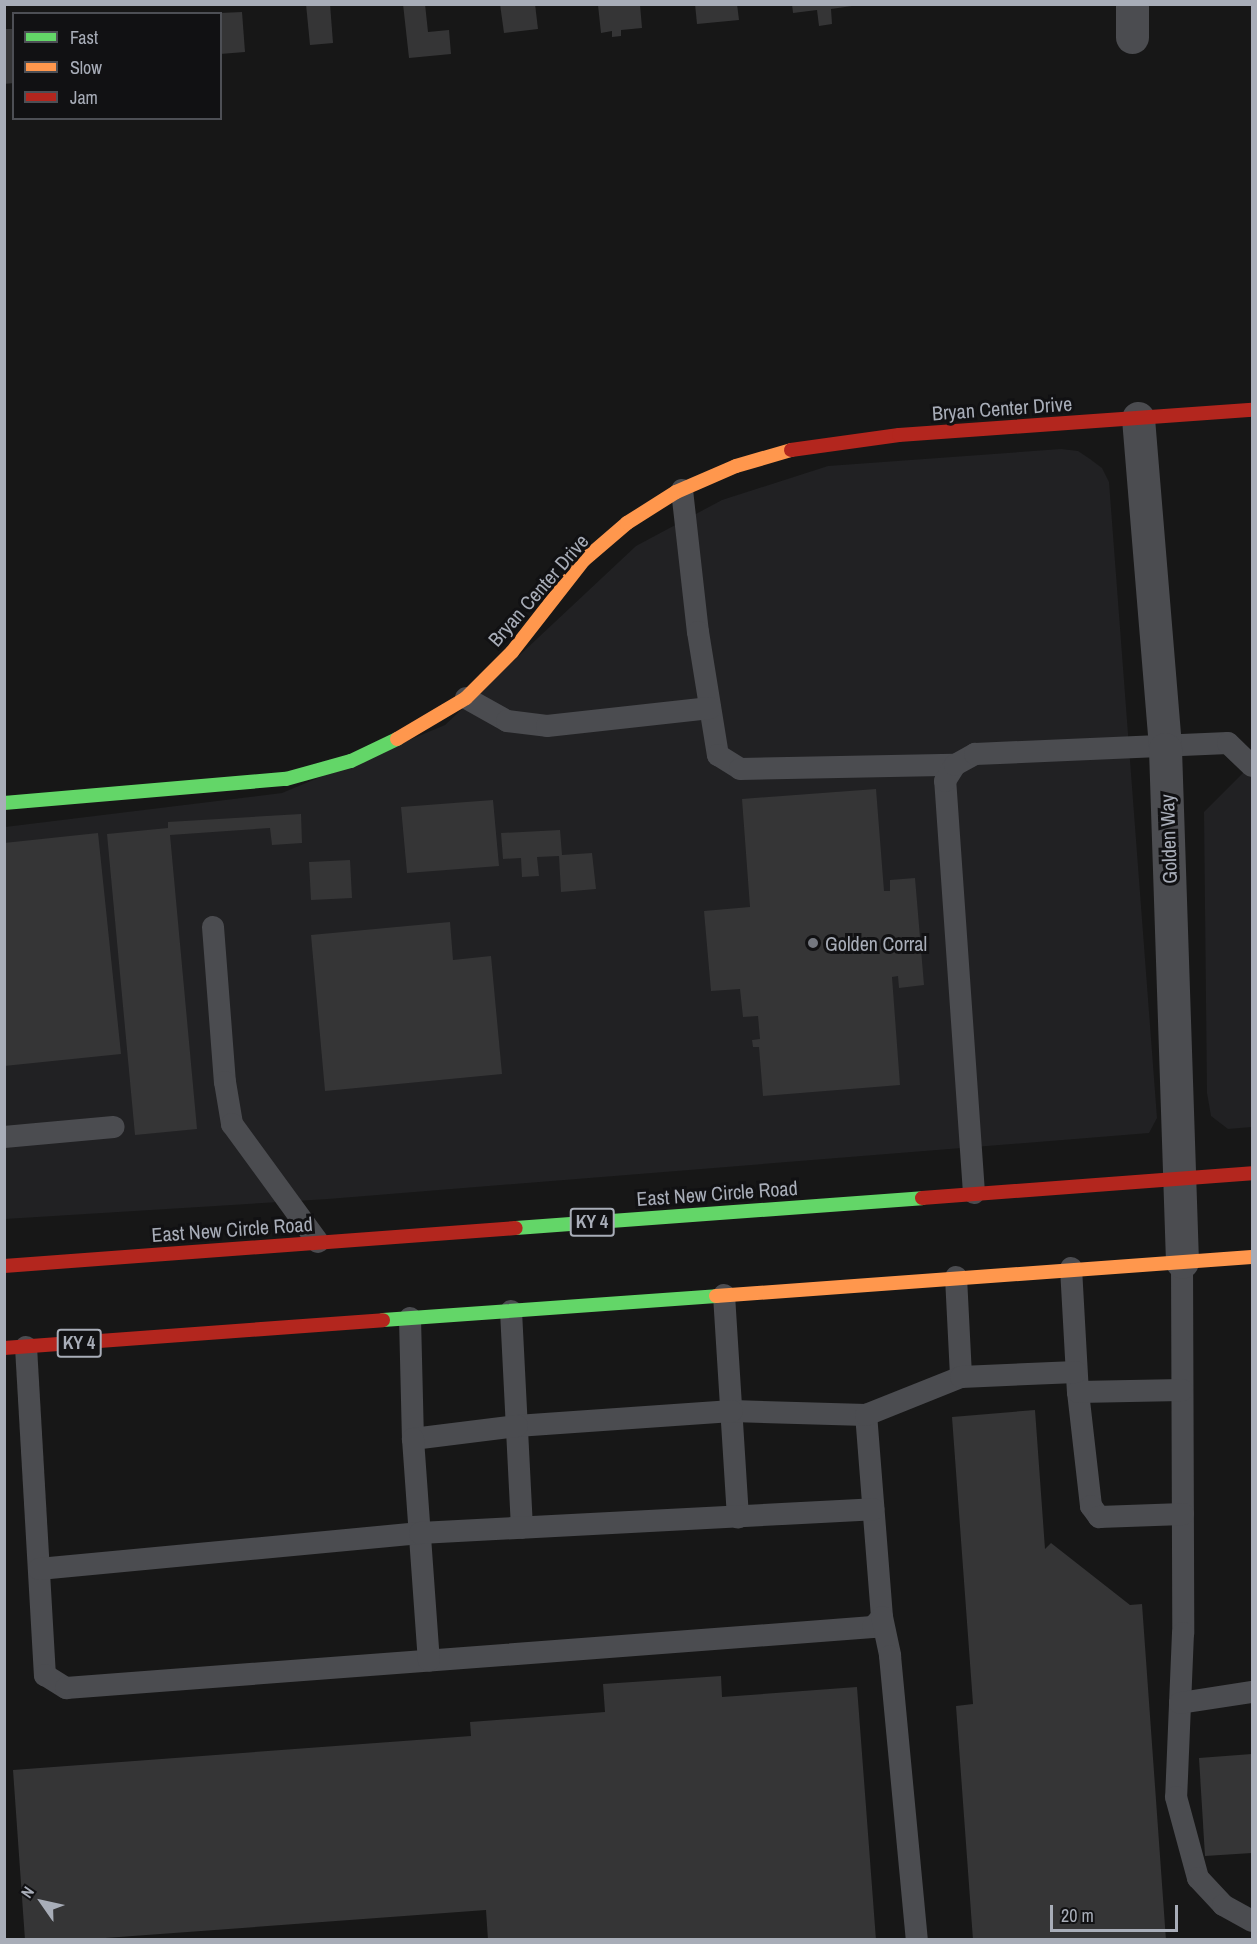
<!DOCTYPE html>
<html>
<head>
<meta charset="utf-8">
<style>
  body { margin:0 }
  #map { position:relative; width:1257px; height:1944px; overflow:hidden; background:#171717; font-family:"Archivo Narrow",sans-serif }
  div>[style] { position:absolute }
  .built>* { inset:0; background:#212123 }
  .building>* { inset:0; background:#353536 }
  .lane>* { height:22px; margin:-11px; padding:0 11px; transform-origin:11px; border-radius:11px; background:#4b4c50 }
  .street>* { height:33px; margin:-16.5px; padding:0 16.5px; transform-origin:16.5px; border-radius:16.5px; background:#4b4c50 }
  .fast>* { height:14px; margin:-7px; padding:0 7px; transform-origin:7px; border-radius:7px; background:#63d668 }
  .slow>* { height:14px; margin:-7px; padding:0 7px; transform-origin:7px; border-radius:7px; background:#ff974d }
  .jam>* { height:14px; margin:-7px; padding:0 7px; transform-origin:7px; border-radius:7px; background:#b3261e }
  .dots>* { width:16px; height:16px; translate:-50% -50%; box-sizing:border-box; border:3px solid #111113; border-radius:50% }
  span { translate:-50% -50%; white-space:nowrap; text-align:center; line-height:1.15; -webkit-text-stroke:6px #111113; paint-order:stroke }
  .shield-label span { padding:2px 4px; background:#111113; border:2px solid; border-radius:4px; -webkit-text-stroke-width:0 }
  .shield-label { font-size:18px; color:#a8adb8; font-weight:700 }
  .street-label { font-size:20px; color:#a8adb8 }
  .poi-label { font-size:20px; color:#a8adb8 }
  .left { translate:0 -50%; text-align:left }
  .frame { position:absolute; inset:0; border:6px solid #a8adb8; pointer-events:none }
  .legend { position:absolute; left:12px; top:12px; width:210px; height:108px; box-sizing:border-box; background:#111113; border:2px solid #4d4f55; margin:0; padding:8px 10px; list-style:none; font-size:18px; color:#a8adb8 }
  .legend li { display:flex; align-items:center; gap:12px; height:30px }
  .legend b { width:30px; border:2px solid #4d4f55 }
  .north { position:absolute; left:12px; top:1872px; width:60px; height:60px; -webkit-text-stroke:4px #111113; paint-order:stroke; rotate:304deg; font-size:16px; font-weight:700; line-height:24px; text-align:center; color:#a8adb8 }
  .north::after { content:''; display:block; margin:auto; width:21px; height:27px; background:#a8adb8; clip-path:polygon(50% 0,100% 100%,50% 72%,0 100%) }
  .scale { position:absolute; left:1050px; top:1905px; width:128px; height:27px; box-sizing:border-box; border:3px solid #a8adb8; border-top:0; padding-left:8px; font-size:18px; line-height:21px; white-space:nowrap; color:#a8adb8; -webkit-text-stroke:4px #111113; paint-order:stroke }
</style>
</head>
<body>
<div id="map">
  <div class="built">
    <div style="clip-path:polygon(1061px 449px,1078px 451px,1090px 459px,1102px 468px,1109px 482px,1157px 1118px,1149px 1133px,328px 1199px,5px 1219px,5px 827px,282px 793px,445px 725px,636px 546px,722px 500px,828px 466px)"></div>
    <div style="clip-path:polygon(1252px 764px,1252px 1127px,1228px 1129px,1211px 1116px,1207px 1093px,1204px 812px)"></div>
  </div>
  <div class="building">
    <div style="clip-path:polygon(306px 4px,330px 4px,333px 43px,310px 45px)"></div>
    <div style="clip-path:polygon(403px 4px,425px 4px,428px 32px,449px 30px,451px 54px,409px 58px)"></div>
    <div style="clip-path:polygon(500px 4px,535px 4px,538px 29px,504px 33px)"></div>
    <div style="clip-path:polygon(695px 4px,737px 4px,739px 20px,697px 24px)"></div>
    <div style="clip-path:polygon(792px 4px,852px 4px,852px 6px,831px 9px,832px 24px,819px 26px,817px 10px,793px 13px)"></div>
    <div style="clip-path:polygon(598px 5px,640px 5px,642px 28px,621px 30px,621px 36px,612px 37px,612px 31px,601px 33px)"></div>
    <div style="clip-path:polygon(242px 12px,245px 52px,220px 54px,220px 13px)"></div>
    <div style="clip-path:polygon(4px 29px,14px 29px,14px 83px,4px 84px)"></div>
    <div style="clip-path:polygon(876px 789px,884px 891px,890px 891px,890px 880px,915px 878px,924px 985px,899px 988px,898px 976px,892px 977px,900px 1085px,763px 1096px,759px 1047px,753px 1047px,752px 1040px,760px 1039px,758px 1016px,743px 1017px,740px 989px,711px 991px,704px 911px,750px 907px,742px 799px)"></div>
    <div style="clip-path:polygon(493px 800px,499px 866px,407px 873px,401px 807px)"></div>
    <div style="clip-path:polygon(301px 814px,302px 843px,272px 845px,270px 828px,170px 835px,197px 1129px,135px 1135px,107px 834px,168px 828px,168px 822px)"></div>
    <div style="clip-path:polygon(560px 830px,562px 855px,592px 853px,596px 889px,561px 892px,559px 856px,537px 857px,539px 876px,522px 877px,521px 858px,503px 859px,501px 833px)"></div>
    <div style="clip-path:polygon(98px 833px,121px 1054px,4px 1066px,4px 843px)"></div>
    <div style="clip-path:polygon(350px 860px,352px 898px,311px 900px,309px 862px)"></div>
    <div style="clip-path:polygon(450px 922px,453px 960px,491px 956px,502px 1074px,325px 1091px,311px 935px)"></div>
    <div style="clip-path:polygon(1035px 1410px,1045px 1549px,1051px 1543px,1130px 1605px,1142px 1604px,1166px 1940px,973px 1940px,956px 1706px,973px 1704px,952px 1417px)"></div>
    <div style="clip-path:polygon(721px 1676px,722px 1697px,857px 1687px,876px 1940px,488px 1940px,486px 1910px,78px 1940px,25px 1940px,13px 1770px,471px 1736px,470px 1722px,605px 1712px,603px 1684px)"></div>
    <div style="clip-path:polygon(1252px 1754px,1252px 1853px,1205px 1856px,1199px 1758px)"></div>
  </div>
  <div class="lane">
    <div style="left:682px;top:490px;width:143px;rotate:83.6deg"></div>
    <div style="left:698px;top:632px;width:125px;rotate:80.8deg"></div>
    <div style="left:718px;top:755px;width:26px;rotate:32deg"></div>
    <div style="left:740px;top:769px;width:215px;rotate:-1.1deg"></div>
    <div style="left:466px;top:698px;width:47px;rotate:29.3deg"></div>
    <div style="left:507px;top:721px;width:40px;rotate:7.1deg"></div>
    <div style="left:547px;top:726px;width:164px;rotate:-6.3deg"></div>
    <div style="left:213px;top:927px;width:155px;rotate:85.6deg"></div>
    <div style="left:225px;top:1082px;width:43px;rotate:80.5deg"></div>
    <div style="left:232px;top:1124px;width:146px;rotate:53.9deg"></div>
    <div style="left:4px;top:1137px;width:110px;rotate:-5.2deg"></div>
    <div style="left:974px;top:1193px;width:413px;rotate:-94deg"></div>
    <div style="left:945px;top:781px;width:19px;rotate:-58deg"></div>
    <div style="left:955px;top:765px;width:23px;rotate:-29deg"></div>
    <div style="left:975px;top:754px;width:253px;rotate:-2.5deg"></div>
    <div style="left:1228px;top:743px;width:33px;rotate:44deg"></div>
    <div style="left:1182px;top:1262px;width:371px;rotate:89.8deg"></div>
    <div style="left:1183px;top:1633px;width:164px;rotate:92.4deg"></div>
    <div style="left:1176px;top:1797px;width:84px;rotate:74.8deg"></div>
    <div style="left:1198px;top:1878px;width:37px;rotate:47deg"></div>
    <div style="left:1223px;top:1905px;width:33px;rotate:29deg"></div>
    <div style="left:1071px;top:1268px;width:124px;rotate:86.8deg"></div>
    <div style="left:1078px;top:1392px;width:115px;rotate:83.5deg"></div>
    <div style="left:1091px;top:1506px;width:14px;rotate:54deg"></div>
    <div style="left:1099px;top:1517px;width:84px;rotate:-2deg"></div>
    <div style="left:956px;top:1277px;width:100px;rotate:87.1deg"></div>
    <div style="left:724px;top:1295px;width:223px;rotate:86.4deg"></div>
    <div style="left:511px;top:1311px;width:217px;rotate:87.1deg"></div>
    <div style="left:410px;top:1318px;width:121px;rotate:88.6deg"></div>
    <div style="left:26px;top:1347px;width:329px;rotate:86.7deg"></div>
    <div style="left:45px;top:1675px;width:25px;rotate:32deg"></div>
    <div style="left:66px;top:1688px;width:809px;rotate:-4.32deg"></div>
    <div style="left:873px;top:1627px;width:13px;rotate:-48deg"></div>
    <div style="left:882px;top:1617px;width:203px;rotate:-94.5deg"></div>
    <div style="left:866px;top:1415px;width:134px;rotate:-178.3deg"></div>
    <div style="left:732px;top:1411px;width:216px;rotate:176deg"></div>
    <div style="left:517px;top:1426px;width:105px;rotate:172.9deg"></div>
    <div style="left:413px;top:1439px;width:222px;rotate:85.9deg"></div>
    <div style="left:1078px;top:1392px;width:104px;rotate:-1.1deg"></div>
    <div style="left:866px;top:1415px;width:102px;rotate:-21.8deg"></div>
    <div style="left:961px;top:1377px;width:115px;rotate:-2.5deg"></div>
    <div style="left:39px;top:1569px;width:383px;rotate:-5.4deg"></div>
    <div style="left:420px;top:1533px;width:454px;rotate:-3deg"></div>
    <div style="left:882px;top:1617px;width:40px;rotate:78deg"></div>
    <div style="left:890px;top:1656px;width:285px;rotate:84.6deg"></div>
    <div style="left:1180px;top:1703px;width:73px;rotate:-8.7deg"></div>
  </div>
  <div class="street">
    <div style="left:1132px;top:4px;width:33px;rotate:90deg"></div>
    <div style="left:1138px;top:418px;width:332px;rotate:85.3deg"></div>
    <div style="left:1165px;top:749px;width:513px;rotate:88.1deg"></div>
  </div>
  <div class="fast">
    <div style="left:4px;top:803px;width:283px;rotate:-4.9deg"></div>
    <div style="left:286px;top:779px;width:67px;rotate:-15.5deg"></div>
    <div style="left:351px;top:761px;width:51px;rotate:-25.6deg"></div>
    <div style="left:516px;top:1228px;width:407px;rotate:-4.2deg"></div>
    <div style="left:383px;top:1320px;width:334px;rotate:-4.1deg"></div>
  </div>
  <div class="slow">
    <div style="left:397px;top:739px;width:80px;rotate:-30.7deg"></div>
    <div style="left:466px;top:698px;width:65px;rotate:-45deg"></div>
    <div style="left:512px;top:652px;width:117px;rotate:-52deg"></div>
    <div style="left:584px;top:560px;width:57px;rotate:-40.7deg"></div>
    <div style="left:627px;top:523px;width:58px;rotate:-32.3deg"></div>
    <div style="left:676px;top:492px;width:65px;rotate:-23.4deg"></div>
    <div style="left:736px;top:466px;width:57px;rotate:-16.2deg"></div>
    <div style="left:716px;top:1296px;width:537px;rotate:-4.16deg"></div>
  </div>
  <div class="jam">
    <div style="left:791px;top:450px;width:109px;rotate:-7.9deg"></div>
    <div style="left:899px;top:435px;width:354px;rotate:-4.1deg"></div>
    <div style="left:922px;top:1198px;width:331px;rotate:-4.3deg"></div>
    <div style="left:4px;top:1266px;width:513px;rotate:-4.24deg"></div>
    <div style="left:4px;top:1348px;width:380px;rotate:-4.2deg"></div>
  </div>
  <div class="dots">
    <div style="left:813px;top:943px;background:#757880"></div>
  </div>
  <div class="shield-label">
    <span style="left:592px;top:1222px">KY 4</span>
    <span style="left:79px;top:1343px">KY 4</span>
  </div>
  <div class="street-label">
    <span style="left:1002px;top:408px;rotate:-4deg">Bryan Center Drive</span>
    <span style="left:538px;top:590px;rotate:-49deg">Bryan Center Drive</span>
    <span style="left:1168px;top:839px;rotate:-92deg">Golden Way</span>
    <span style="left:717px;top:1193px;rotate:-4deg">East New Circle Road</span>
    <span style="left:232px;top:1229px;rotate:-4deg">East New Circle Road</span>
  </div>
  <div class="poi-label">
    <span class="left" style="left:825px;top:943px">Golden Corral</span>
  </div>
  <div class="frame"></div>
  <ul class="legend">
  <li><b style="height:8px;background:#63d668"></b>Fast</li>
  <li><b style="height:8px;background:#ff974d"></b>Slow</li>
  <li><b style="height:8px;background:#b3261e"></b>Jam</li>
  </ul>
  <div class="north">N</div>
  <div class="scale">20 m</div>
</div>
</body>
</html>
